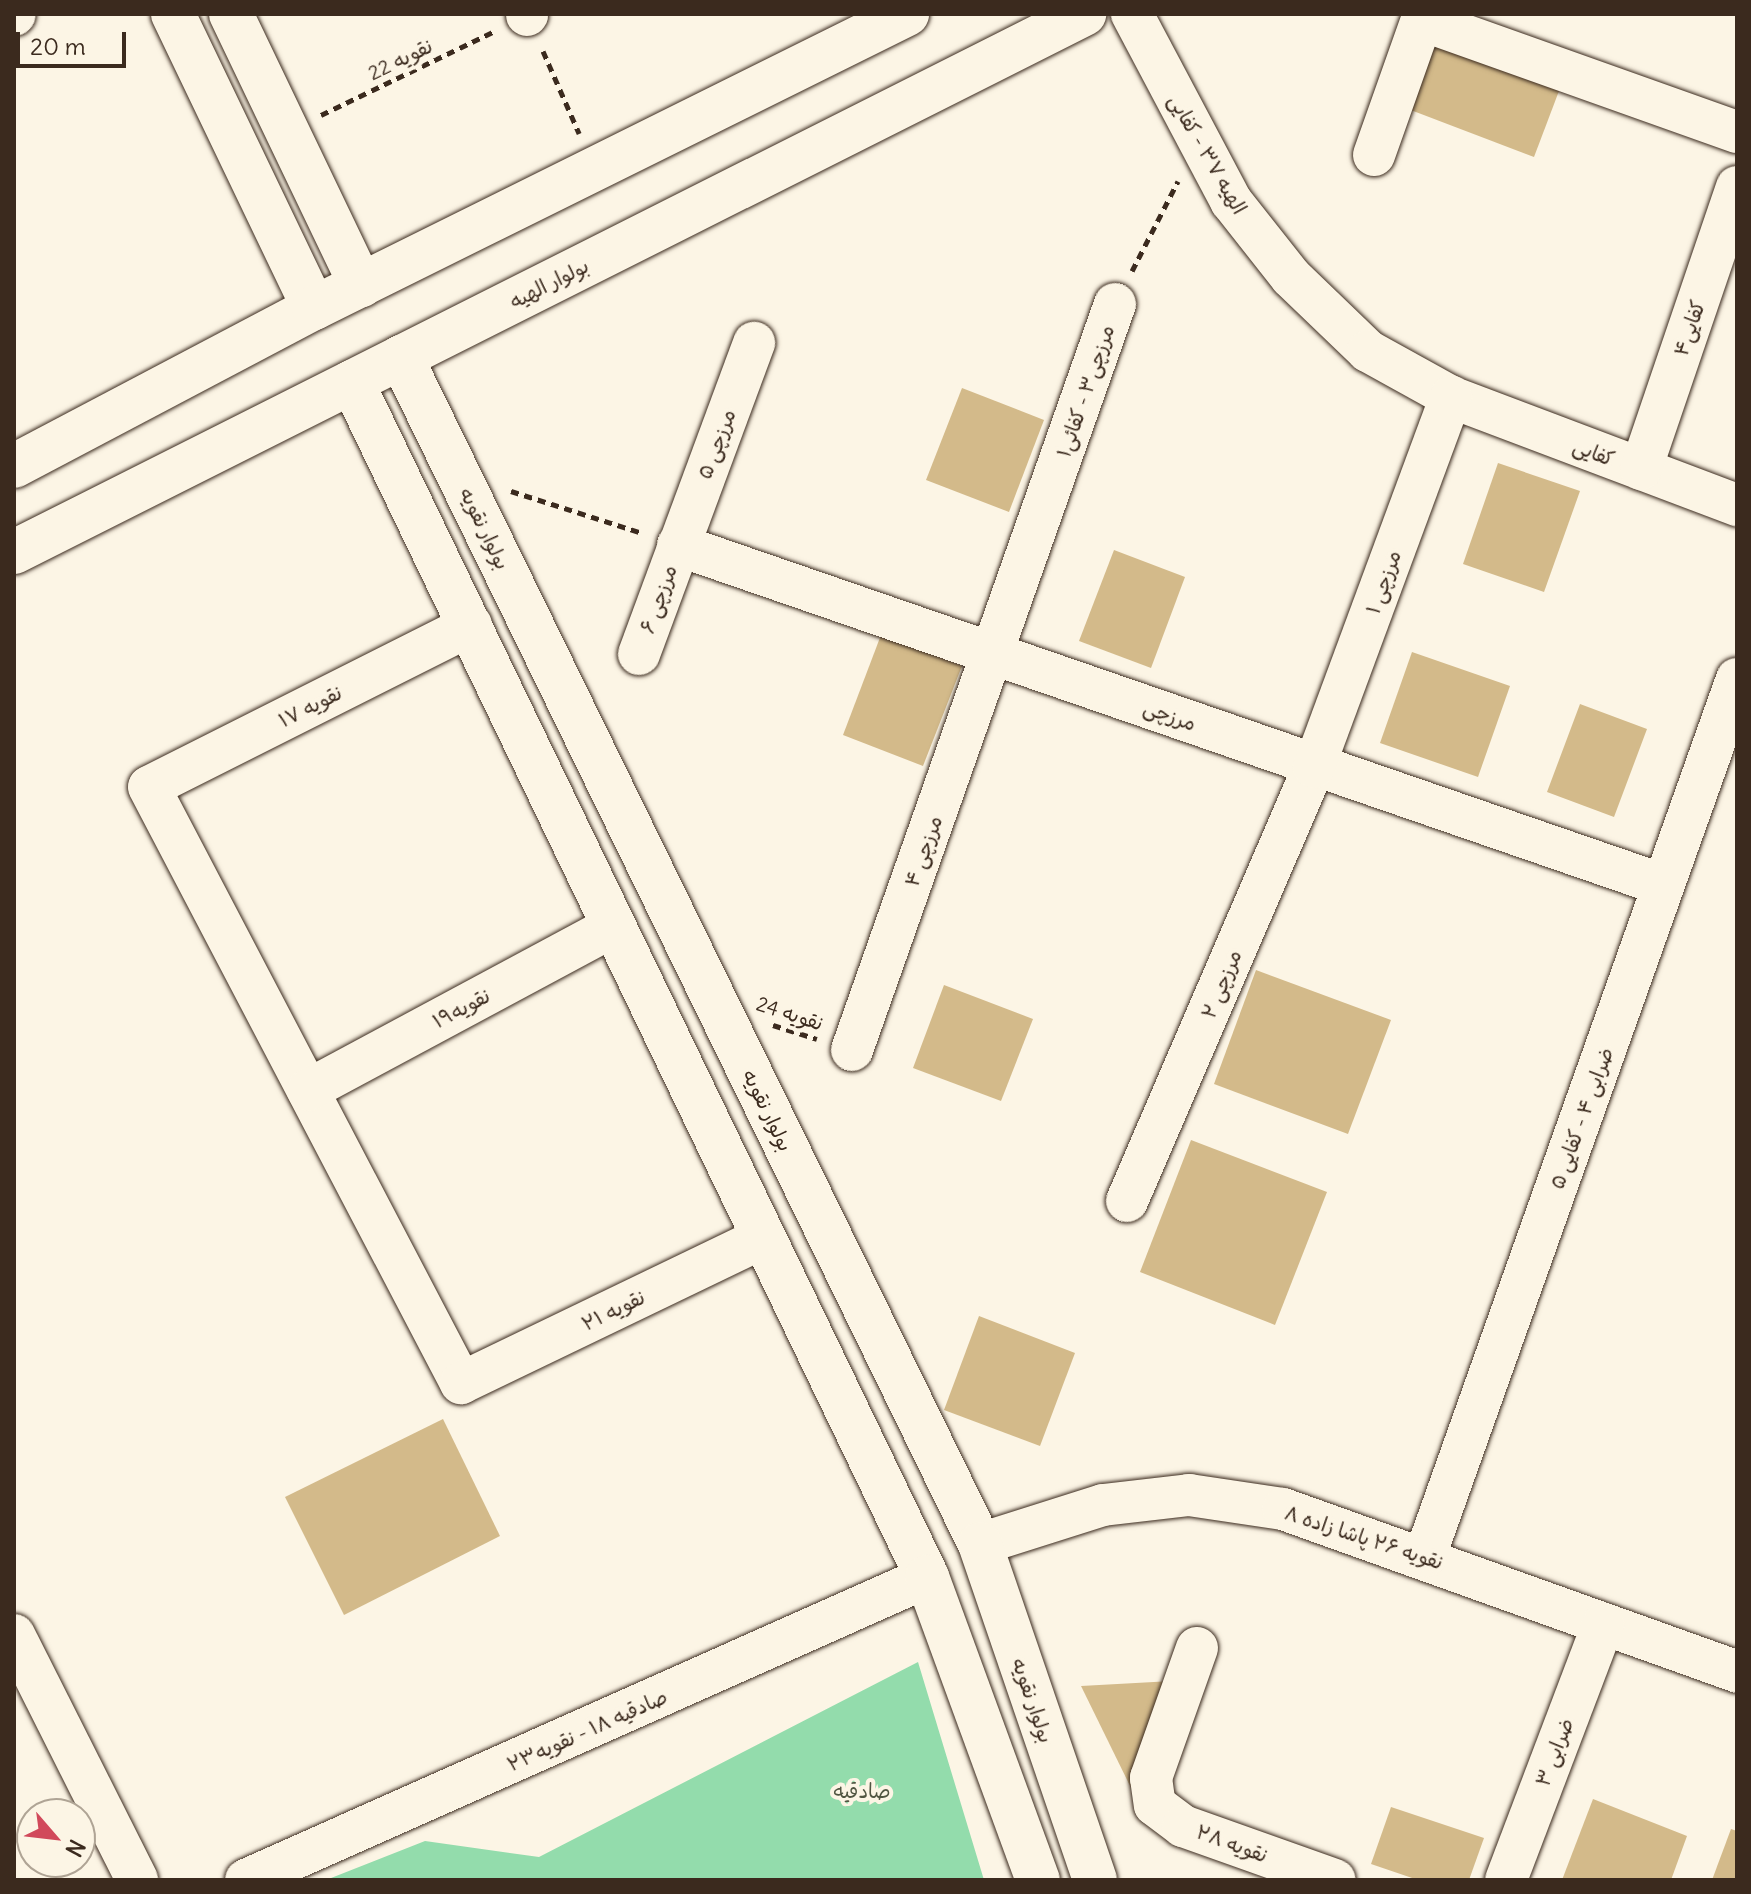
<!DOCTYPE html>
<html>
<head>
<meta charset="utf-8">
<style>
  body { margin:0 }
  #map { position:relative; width:1751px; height:1894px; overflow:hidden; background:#fcf5e5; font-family:Delius,"Playpen Sans Arabic",sans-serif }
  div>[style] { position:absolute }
  .green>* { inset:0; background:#93dcac }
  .building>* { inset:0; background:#d3ba8a }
  .path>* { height:5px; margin-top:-2.5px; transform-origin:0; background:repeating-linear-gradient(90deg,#3b2a1e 0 8px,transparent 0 14px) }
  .roads { filter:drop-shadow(0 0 2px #3b2a1e) drop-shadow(0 0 2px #3b2a1e) }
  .minor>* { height:42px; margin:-21px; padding:0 21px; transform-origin:21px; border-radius:21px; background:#fcf5e5 }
  .secondary>* { height:44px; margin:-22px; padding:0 22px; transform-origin:22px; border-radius:22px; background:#fcf5e5 }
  span { translate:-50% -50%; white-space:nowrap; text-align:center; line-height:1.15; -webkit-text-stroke:8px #fcf5e5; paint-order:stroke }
  .street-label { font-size:20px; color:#3b2a1e }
  .park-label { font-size:20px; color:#515642 }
  .frame { position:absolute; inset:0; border:16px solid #3b2a1e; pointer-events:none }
  .north { position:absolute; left:16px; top:1798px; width:80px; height:80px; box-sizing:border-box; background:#fcf5e5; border:2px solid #afa495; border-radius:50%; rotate:118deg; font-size:22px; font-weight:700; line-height:32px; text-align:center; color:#3b2a1e }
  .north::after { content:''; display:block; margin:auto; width:28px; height:36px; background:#d1495b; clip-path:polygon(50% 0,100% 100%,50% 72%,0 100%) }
  .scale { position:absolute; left:16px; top:32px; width:110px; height:36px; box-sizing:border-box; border:4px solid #3b2a1e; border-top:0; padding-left:10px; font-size:24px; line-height:28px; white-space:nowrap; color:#3b2a1e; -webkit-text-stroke:6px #fcf5e5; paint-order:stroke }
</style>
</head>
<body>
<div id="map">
  <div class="green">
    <div style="clip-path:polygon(918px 1662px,984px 1880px,326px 1880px,425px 1841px,539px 1857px)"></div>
  </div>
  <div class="building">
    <div style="clip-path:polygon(1436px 35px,1562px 83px,1534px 157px,1408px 109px)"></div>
    <div style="clip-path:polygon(962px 388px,1044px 420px,1009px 512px,926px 480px)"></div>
    <div style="clip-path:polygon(1498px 463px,1580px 491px,1544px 592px,1463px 564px)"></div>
    <div style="clip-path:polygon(1114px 550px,1185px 577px,1151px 668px,1079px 641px)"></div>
    <div style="clip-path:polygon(881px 635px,962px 666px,923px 766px,843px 735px)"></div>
    <div style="clip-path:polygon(1412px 652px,1510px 686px,1478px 777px,1380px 743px)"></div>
    <div style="clip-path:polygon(1580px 704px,1647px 729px,1614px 817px,1547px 792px)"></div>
    <div style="clip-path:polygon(1256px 970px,1391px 1020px,1348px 1134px,1214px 1084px)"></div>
    <div style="clip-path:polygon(944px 985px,1033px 1019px,1001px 1101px,913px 1068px)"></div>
    <div style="clip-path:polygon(1191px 1140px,1327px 1192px,1275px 1325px,1140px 1272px)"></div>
    <div style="clip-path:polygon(979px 1316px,1075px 1353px,1040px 1446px,944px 1410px)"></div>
    <div style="clip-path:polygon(443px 1419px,500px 1536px,344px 1615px,285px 1497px)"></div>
    <div style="clip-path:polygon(1172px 1681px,1133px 1792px,1081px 1686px)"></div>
    <div style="clip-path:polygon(1593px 1799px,1687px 1836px,1671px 1880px,1562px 1880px)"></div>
    <div style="clip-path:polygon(1391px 1807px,1484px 1838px,1469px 1880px,1418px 1880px,1371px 1864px)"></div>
    <div style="clip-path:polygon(1731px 1829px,1737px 1831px,1737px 1880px,1712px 1880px)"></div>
  </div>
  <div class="path">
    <div style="left:543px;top:51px;width:90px;rotate:66.3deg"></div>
    <div style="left:321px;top:115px;width:193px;rotate:-25.8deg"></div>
    <div style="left:1132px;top:271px;width:101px;rotate:-62.9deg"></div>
    <div style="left:511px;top:491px;width:139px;rotate:17.7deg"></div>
    <div style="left:773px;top:1025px;width:46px;rotate:17.7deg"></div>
  </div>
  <div class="roads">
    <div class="minor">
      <div style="left:1132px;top:14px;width:212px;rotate:62.1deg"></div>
      <div style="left:1231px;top:201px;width:97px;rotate:51.7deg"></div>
      <div style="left:1291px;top:277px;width:107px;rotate:43.9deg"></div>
      <div style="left:1368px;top:351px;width:95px;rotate:29deg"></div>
      <div style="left:1451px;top:397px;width:306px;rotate:20.7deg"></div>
      <div style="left:14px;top:15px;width:1px;rotate:-45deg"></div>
      <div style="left:527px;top:15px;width:1px;rotate:-90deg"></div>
      <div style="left:1422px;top:20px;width:334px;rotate:19.6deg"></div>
      <div style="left:1374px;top:155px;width:150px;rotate:-70.5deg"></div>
      <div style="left:1641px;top:469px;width:298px;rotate:-71.2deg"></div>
      <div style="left:678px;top:545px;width:1042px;rotate:19.04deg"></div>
      <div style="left:471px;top:625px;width:360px;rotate:153.3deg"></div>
      <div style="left:149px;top:787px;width:673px;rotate:62.37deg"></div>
      <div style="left:461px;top:1383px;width:336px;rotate:-25.7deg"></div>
      <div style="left:639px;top:654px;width:332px;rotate:-69.7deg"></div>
      <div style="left:852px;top:1050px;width:791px;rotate:-70.58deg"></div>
      <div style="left:308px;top:1090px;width:347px;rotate:-28.2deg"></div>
      <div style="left:1127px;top:1201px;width:473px;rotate:-66.7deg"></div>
      <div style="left:1314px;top:767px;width:395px;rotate:-69.7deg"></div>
      <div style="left:980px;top:1544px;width:129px;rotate:-17.6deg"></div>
      <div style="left:1103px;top:1505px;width:87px;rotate:-6.6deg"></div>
      <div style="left:1189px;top:1495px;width:95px;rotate:8.5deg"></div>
      <div style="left:1283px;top:1509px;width:482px;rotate:19.7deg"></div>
      <div style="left:1425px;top:1556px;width:931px;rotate:-70.42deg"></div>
      <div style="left:14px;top:1635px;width:274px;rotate:63.3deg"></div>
      <div style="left:1197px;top:1648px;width:138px;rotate:109.5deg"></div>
      <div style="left:1151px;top:1778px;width:27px;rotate:82deg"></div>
      <div style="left:1155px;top:1805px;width:35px;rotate:37deg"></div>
      <div style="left:1183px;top:1826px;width:161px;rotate:19.6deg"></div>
      <div style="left:246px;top:1880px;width:745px;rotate:-23.99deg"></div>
      <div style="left:1506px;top:1880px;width:274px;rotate:-69.2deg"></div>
    </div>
    <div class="secondary">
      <div style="left:173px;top:14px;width:326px;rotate:64.4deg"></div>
      <div style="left:231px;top:14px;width:301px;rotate:64.4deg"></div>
      <div style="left:401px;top:357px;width:1321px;rotate:64deg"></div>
      <div style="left:980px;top:1544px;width:355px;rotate:71.1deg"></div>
      <div style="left:352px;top:382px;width:1326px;rotate:64.3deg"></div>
      <div style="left:927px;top:1577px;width:323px;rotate:69.9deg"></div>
      <div style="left:14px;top:466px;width:339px;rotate:-27.8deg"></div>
      <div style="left:314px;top:308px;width:662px;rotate:-26.37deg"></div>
      <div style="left:14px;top:552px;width:1198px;rotate:-26.69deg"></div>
    </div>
  </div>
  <div class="street-label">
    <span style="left:400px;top:59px;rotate:-26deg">نقویه 22</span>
    <span style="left:1208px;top:154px;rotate:60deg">الهیه ۳۷ - کفایی</span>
    <span style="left:549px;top:283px;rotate:-27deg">بولوار الهیه</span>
    <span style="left:1689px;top:328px;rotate:-71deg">کفایی۴</span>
    <span style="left:1085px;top:391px;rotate:-71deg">مرزچی۳ - کفائی۱</span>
    <span style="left:716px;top:444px;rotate:-69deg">مرزچی ۵</span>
    <span style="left:1594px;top:452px;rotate:21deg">کفایی</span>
    <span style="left:485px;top:528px;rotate:64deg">بولوار نقویه</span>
    <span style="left:1383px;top:582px;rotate:-70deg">مرزچی ۱</span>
    <span style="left:658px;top:599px;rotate:-70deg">مرزچی ۶</span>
    <span style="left:310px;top:706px;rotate:-27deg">نقویه ۱۷</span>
    <span style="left:1170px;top:715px;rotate:20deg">مرزچی</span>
    <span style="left:923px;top:851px;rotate:-70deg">مرزچی ۴</span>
    <span style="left:1221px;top:984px;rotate:-67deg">مرزچی ۲</span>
    <span style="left:461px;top:1008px;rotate:-28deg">نقویه۱۹</span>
    <span style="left:790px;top:1013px;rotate:18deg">نقویه 24</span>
    <span style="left:768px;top:1110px;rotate:64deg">بولوار نقویه</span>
    <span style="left:1581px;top:1118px;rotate:-70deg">ضرابی ۴ - کفایی ۵</span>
    <span style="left:613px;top:1310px;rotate:-26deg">نقویه ۲۱</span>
    <span style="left:1364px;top:1537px;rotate:18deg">نقویه ۲۶ پاشا زاده ۸</span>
    <span style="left:1033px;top:1700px;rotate:71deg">بولوار نقویه</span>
    <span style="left:587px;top:1730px;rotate:-24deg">صادقیه ۱۸ - نقویه۲۳</span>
    <span style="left:1554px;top:1752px;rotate:-69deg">ضرابی ۳</span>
    <span style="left:1232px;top:1843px;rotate:20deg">نقویه ۲۸</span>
  </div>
  <div class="park-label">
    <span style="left:862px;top:1790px">صادقیه</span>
  </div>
  <div class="frame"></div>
  <div class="north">N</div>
  <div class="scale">20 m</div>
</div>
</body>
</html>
